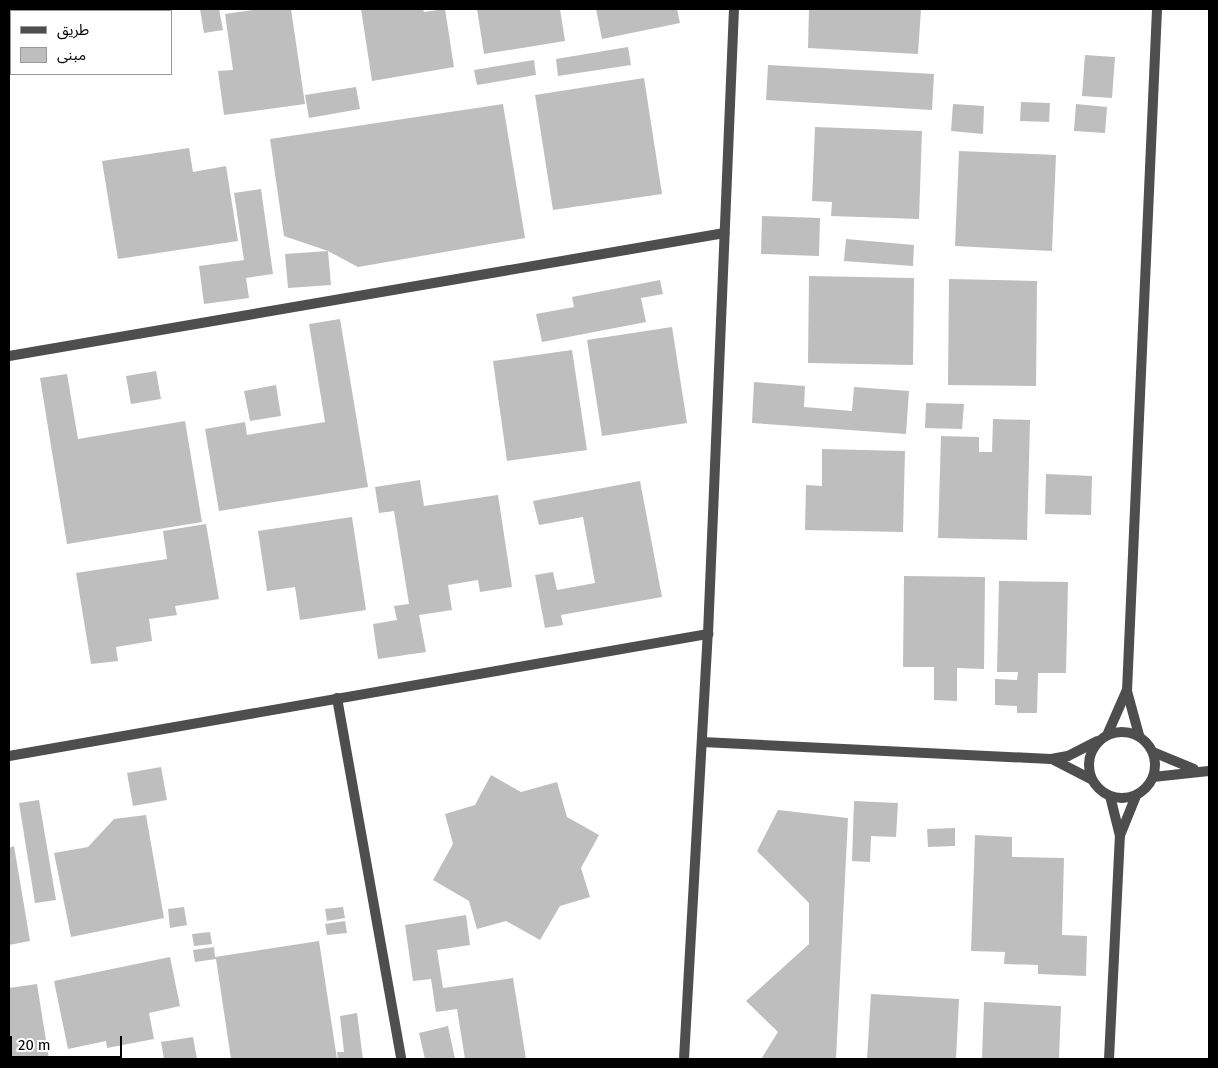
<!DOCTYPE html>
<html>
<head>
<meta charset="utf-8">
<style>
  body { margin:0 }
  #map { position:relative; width:1218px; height:1068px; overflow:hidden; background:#fff; font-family:"Fira Sans","Noto Sans Arabic",sans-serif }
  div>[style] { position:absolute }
  .building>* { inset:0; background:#bebebe }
  .minor>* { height:10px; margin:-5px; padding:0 5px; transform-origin:5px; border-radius:5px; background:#4e4e4e }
  .minor>.ring { margin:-5px; padding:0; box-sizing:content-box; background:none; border:10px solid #4e4e4e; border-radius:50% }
  span { translate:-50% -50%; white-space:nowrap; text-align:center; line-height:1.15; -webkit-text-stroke:4.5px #fff; paint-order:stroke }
  .frame { position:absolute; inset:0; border:10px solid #000; pointer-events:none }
  .legend { position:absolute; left:10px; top:10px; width:162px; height:65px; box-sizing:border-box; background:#fff; border:1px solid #999; margin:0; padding:6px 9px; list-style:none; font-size:15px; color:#000 }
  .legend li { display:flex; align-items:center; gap:10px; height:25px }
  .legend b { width:25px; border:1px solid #999 }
  .scale { position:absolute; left:10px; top:1036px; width:112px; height:22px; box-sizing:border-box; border:2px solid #000; border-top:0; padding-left:6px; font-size:15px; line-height:18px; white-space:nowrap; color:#000; -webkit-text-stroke:4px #fff; paint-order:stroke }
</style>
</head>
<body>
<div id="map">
  <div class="building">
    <div style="clip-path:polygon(200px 9px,219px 9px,223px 30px,204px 33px)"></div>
    <div style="clip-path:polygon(259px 9px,291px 9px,305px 104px,224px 115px,218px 71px,233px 70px,225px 14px)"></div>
    <div style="clip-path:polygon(361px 9px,423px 9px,424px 12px,445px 9px,454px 67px,372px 81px)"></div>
    <div style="clip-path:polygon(477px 9px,560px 9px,565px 41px,484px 54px)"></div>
    <div style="clip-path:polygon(596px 9px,677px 9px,680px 23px,602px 39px)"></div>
    <div style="clip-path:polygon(809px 9px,921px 9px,918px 54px,808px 48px)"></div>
    <div style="clip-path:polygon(628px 47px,631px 65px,558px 76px,556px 59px)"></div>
    <div style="clip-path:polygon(1085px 55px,1115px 57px,1112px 98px,1082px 96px)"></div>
    <div style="clip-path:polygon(534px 60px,536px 75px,477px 85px,474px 70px)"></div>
    <div style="clip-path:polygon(768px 65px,934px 74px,932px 110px,766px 100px)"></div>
    <div style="clip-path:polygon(644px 78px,662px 194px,553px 210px,535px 95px)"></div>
    <div style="clip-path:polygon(356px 87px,360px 109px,309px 118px,305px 95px)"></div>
    <div style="clip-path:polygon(1021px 102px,1050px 103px,1049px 122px,1020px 121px)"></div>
    <div style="clip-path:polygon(503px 104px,525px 238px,358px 267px,328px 251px,284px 236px,270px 139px)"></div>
    <div style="clip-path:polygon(953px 104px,984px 106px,983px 134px,951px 131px)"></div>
    <div style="clip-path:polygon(1076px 104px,1107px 107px,1105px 133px,1074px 131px)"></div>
    <div style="clip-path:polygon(815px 127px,922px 131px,919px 219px,831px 216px,832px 202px,812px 201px)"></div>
    <div style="clip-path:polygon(189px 148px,193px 172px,226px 166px,238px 241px,118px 259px,102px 161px)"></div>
    <div style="clip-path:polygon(959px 151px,1056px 155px,1052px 251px,955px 246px)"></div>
    <div style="clip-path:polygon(261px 189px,273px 274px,246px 278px,249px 298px,204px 304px,199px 266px,244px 260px,234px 193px)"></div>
    <div style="clip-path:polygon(762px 216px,820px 218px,819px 256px,761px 254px)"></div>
    <div style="clip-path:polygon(846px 239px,914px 245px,913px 266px,844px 261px)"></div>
    <div style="clip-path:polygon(328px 251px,331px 285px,288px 288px,285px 254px)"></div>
    <div style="clip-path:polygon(809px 276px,914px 278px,913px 365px,808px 363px)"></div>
    <div style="clip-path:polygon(949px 279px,1037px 281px,1036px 386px,948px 385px)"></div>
    <div style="clip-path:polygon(660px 280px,663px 294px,641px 298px,646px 322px,542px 342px,536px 314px,574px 307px,572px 297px)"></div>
    <div style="clip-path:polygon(340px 319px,368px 487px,219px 511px,205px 429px,245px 422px,247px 435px,325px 422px,309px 324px)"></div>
    <div style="clip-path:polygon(672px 327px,687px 423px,602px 436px,587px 340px)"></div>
    <div style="clip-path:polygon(572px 350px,587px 450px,507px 461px,493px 361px)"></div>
    <div style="clip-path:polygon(156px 371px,161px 399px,131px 404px,126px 376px)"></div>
    <div style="clip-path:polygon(67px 374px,78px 439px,185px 421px,202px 522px,67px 544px,40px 378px)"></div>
    <div style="clip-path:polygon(754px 382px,805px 386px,804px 407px,852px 411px,854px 387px,909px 391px,906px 434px,752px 423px)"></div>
    <div style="clip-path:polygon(276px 385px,281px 416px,250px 421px,244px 391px)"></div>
    <div style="clip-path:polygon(926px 403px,964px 404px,962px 429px,925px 428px)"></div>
    <div style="clip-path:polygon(993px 419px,1030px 420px,1027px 540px,938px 538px,941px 436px,979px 437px,979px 452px,992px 452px)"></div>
    <div style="clip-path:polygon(822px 449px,905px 451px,903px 532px,805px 530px,806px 485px,822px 486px)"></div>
    <div style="clip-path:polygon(1046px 474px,1092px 476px,1091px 515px,1045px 514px)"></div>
    <div style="clip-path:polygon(420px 480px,424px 506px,498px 495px,512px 587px,480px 592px,478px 580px,448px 585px,452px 610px,419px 615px,426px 652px,378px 659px,373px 624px,397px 620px,394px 606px,409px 604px,394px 511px,379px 513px,375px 487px)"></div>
    <div style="clip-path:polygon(640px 481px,662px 597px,561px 615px,563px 625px,545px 628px,535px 575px,553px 572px,557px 590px,595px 583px,583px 517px,539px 525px,533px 501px)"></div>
    <div style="clip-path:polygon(352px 517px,366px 610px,300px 620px,295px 587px,267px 591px,258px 531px)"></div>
    <div style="clip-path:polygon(206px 524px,219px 599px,175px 606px,177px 615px,149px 619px,152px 641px,116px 647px,118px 661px,91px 664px,76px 573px,167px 559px,163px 531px)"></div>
    <div style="clip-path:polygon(904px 576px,985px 577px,984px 669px,957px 668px,957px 701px,934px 700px,934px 667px,903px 667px)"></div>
    <div style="clip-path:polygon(999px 581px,1068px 582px,1066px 673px,1038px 673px,1037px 713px,1017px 713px,1017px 706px,995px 705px,995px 679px,1017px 680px,1018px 672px,997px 672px)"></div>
    <div style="clip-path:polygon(161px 767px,167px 800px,133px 806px,127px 773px)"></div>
    <div style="clip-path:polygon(491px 775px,521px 792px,557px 782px,567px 817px,599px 835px,581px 868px,590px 897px,560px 906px,540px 940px,506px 921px,477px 929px,469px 901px,433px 880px,453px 844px,445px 814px,475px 805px)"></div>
    <div style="clip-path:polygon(39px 800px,56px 900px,35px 903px,19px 803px)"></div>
    <div style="clip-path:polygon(854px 801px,898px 803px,896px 837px,871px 836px,870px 862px,852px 861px)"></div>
    <div style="clip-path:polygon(778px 810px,848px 818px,836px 1059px,761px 1059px,778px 1032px,746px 1001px,809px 944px,809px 903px,757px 851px)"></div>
    <div style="clip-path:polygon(146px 815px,164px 918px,71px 937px,54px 853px,88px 847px,114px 819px)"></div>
    <div style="clip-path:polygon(955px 828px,955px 846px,928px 847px,927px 829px)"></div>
    <div style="clip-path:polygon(975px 835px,1012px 837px,1012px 857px,1064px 858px,1062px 935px,1087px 936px,1086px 976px,1038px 974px,1038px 965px,1004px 964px,1005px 952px,971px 951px)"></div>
    <div style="clip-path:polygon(14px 846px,30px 941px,9px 945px,9px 848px)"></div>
    <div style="clip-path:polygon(184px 907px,187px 925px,170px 928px,168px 909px)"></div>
    <div style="clip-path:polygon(343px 907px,345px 918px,327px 921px,325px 909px)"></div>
    <div style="clip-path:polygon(466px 915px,470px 945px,437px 950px,443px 988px,513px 978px,526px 1059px,465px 1059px,457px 1009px,436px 1012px,431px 979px,413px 981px,405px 925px)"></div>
    <div style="clip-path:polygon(345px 921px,347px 933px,327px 935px,325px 924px)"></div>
    <div style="clip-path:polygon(210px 932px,212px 944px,194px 946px,192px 934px)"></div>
    <div style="clip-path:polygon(319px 941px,337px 1059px,231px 1059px,216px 959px,195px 962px,193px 950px,214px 947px,215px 957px)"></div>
    <div style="clip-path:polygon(170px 957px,180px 1006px,149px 1013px,154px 1039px,107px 1048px,106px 1041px,68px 1049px,54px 981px)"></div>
    <div style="clip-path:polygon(37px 984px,49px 1059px,9px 1059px,9px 988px)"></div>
    <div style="clip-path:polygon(871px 994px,959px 999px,956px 1059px,867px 1059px)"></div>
    <div style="clip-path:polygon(984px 1002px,1061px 1006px,1059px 1059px,982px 1059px)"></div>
    <div style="clip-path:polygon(357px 1013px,363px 1059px,338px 1059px,337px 1052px,344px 1052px,340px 1016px)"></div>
    <div style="clip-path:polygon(448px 1026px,455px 1059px,425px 1059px,419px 1033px)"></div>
    <div style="clip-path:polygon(193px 1037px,197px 1059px,164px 1059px,161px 1042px)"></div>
  </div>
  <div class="minor">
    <div style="left:9px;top:356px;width:726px;rotate:-9.75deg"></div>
    <div style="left:337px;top:698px;width:367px;rotate:79.9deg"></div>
    <div class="ring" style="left:1089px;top:732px;width:56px;height:56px"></div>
    <div style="left:1108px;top:733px;width:45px;rotate:-66.3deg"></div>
    <div style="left:1139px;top:735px;width:46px;rotate:-105.3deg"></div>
    <div style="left:1127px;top:691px;width:683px;rotate:-87.48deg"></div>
    <div style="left:702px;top:742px;width:349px;rotate:2.8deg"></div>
    <div style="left:1051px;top:759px;width:17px;rotate:-10deg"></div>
    <div style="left:1068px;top:756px;width:33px;rotate:-27deg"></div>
    <div style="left:1153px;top:752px;width:44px;rotate:22.5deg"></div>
    <div style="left:9px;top:756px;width:710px;rotate:-9.9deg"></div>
    <div style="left:1054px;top:760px;width:42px;rotate:27.2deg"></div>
    <div style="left:1153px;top:777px;width:56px;rotate:-6.1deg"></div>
    <div style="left:1121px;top:833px;width:40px;rotate:-68deg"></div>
    <div style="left:684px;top:1059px;width:426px;rotate:-86.8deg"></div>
    <div style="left:708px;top:634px;width:626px;rotate:-87.62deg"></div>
    <div style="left:1109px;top:1059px;width:223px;rotate:-87.2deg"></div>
    <div style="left:1120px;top:836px;width:41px;rotate:-104deg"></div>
  </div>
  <div class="frame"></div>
  <ul class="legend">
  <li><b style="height:6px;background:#4e4e4e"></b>طريق</li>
  <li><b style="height:14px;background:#bebebe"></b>مبنى</li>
  </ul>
  <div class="scale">20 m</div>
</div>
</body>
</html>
